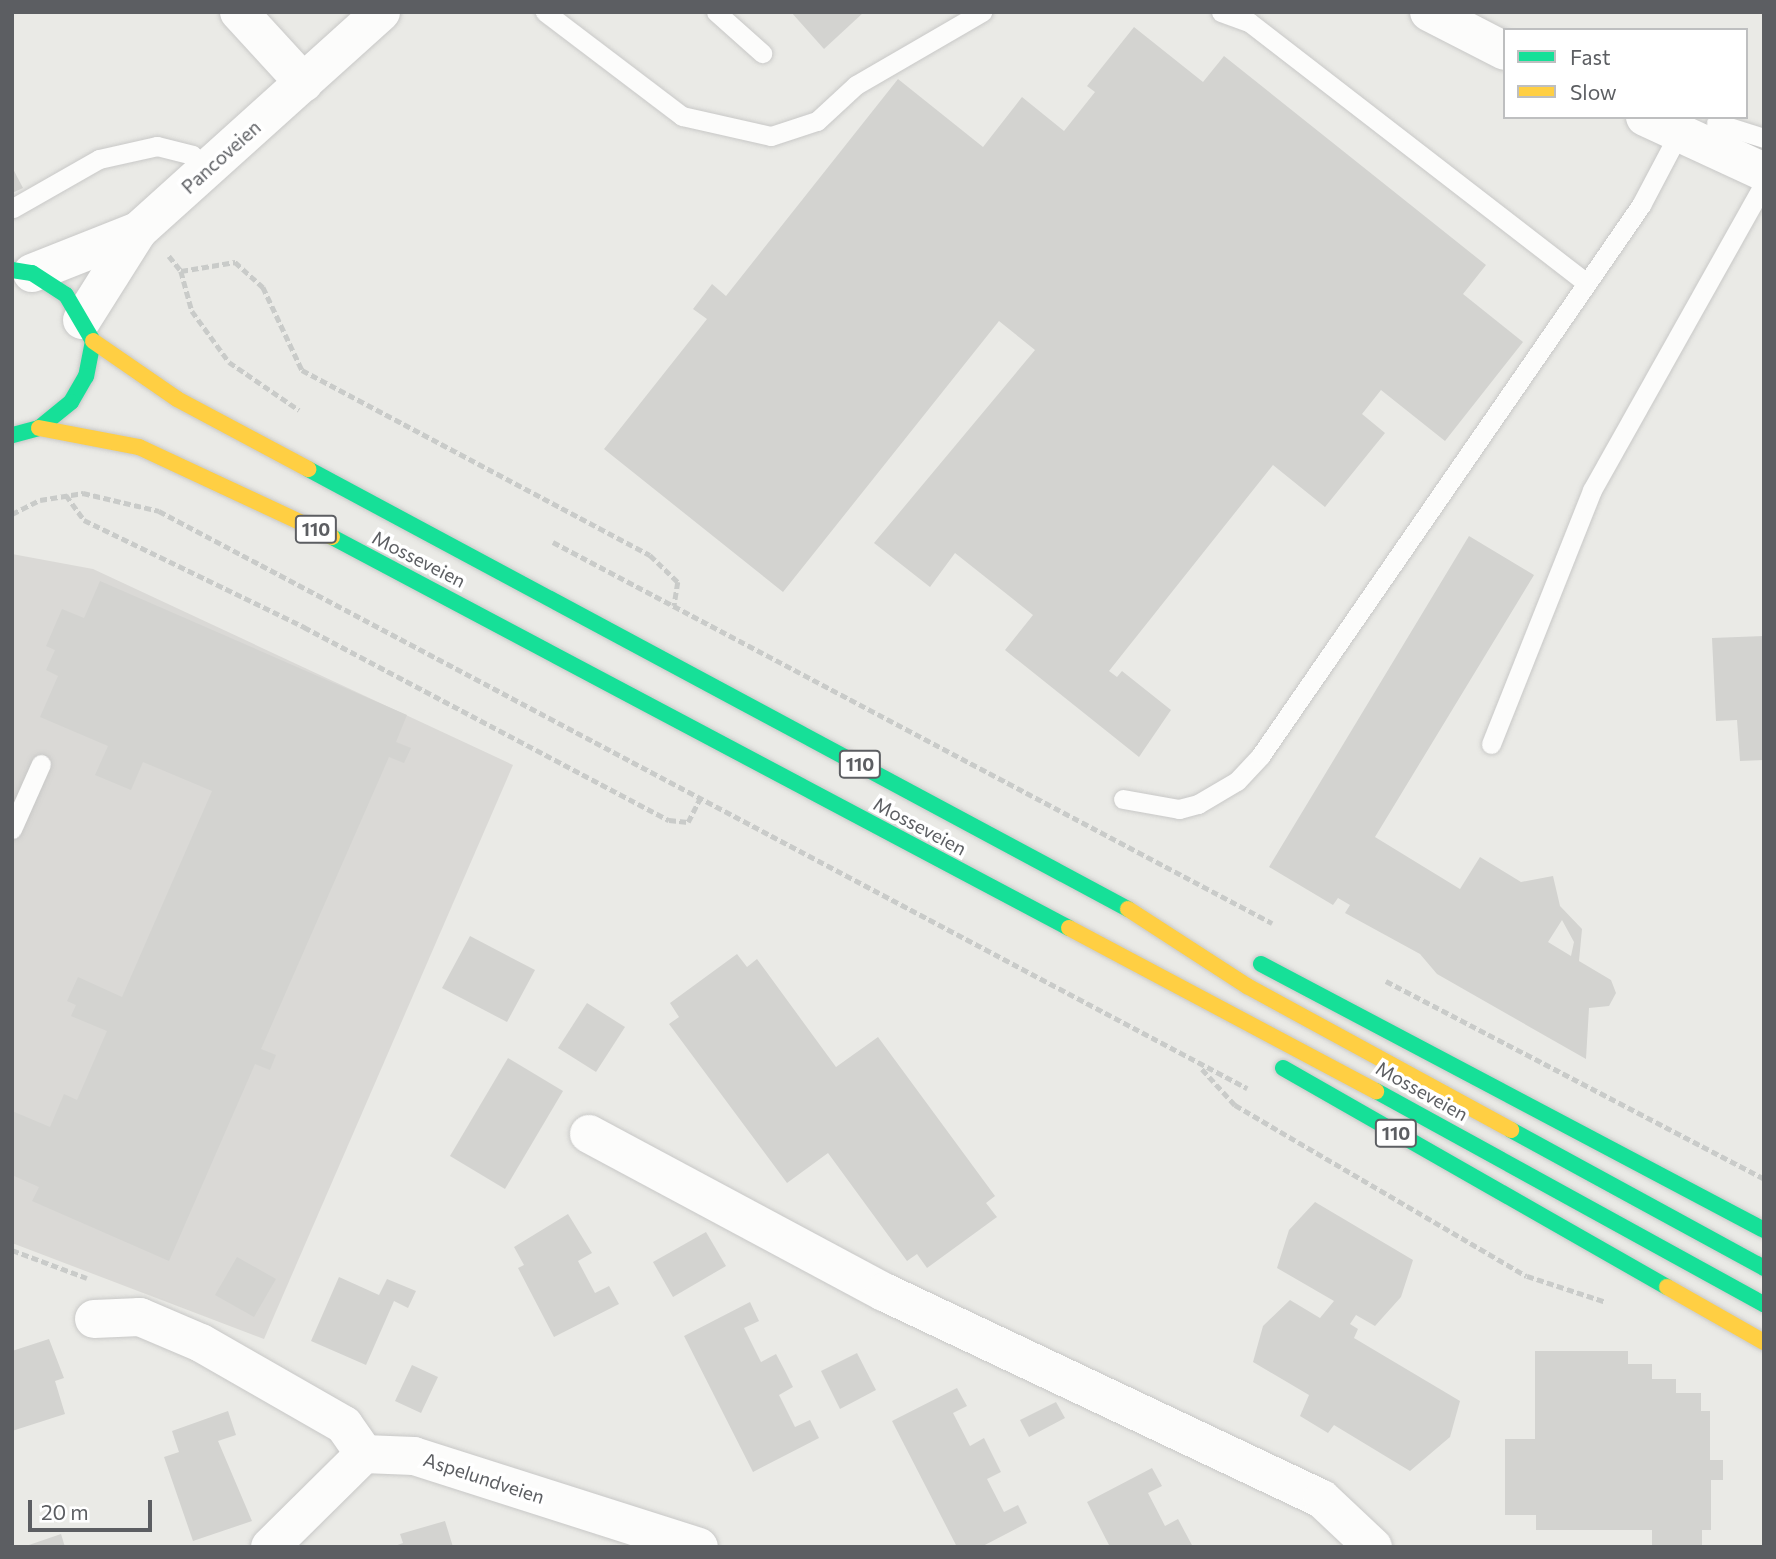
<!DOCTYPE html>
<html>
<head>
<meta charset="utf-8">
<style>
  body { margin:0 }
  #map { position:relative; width:1776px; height:1559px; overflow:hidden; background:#eaeae6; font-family:Commissioner,sans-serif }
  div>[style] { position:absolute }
  .industrial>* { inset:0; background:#dad9d6 }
  .building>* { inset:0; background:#d3d3d0 }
  .path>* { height:4.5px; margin-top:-2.25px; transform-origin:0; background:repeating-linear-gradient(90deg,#c9cbc9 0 7px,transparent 0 10.5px) }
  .roads { filter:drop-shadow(0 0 2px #c8c8c7) drop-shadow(0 0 2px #c8c8c7) }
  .lane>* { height:19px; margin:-9.5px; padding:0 9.5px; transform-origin:9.5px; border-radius:9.5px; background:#fcfcfb }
  .street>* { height:38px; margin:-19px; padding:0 19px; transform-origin:19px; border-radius:19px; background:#fcfcfb }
  .fast>* { height:16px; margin:-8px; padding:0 8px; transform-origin:8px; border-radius:8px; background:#16e098 }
  .slow>* { height:16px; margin:-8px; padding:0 8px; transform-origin:8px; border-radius:8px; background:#ffcf43 }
  span { translate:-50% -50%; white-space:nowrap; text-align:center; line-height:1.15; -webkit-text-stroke:7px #fff; paint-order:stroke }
  .shield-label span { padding:2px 5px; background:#fff; border:2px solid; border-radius:5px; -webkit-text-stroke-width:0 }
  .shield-label { font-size:18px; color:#5c5e62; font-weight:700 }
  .street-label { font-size:19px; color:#5c5e62 }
  .frame { position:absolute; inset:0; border:14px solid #5c5e62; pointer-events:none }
  .legend { position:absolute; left:1503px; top:28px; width:245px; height:91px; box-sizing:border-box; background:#fff; border:2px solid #bebfc0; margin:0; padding:9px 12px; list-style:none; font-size:21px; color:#5c5e62 }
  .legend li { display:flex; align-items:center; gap:14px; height:35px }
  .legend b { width:35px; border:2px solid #bebfc0 }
  .scale { position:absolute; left:28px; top:1500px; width:124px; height:32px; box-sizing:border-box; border:4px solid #5c5e62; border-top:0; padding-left:9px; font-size:21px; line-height:24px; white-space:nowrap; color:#5c5e62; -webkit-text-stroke:5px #fff; paint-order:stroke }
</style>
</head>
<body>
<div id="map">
  <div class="industrial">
    <div style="clip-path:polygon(12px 554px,93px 569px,513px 765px,264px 1339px,12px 1243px)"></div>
  </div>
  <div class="building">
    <div style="clip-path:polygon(791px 12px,864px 12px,824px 49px)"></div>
    <div style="clip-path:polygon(1134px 27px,1203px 82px,1224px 56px,1486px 265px,1463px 294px,1523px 342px,1445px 441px,1381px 390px,1362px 414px,1385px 433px,1325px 507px,1273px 465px,1109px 671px,1117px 677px,1122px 671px,1171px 710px,1139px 757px,1005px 650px,1033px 615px,955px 553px,930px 587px,874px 543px,1035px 350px,999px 321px,783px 592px,604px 449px,707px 319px,693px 309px,703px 296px,712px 284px,726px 296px,898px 79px,983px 147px,1022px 97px,1064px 131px,1095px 92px,1087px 86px)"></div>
    <div style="clip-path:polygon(12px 167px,23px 188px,12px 193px)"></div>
    <div style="clip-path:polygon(evenodd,1469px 536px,1534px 575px,1375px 837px,1460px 889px,1480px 857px,1521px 882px,1553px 876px,1560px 906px,1582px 929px,1579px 961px,1611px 980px,1616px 993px,1609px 1006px,1589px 1008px,1586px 1059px,1437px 974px,1420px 954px,1345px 913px,1350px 905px,1338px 898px,1333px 905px,1269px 867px,1469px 536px,1562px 920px,1574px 942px,1571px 956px,1548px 942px,1562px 920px)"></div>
    <div style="clip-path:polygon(100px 581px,407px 715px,396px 742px,411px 748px,404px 763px,389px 757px,261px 1049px,276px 1055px,270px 1070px,255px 1064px,169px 1261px,32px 1201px,39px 1187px,12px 1175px,12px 1111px,50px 1127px,64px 1094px,77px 1100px,107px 1031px,71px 1016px,76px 1005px,67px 1001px,78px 977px,122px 997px,212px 791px,143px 762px,131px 790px,95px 775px,108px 746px,40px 717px,58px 676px,46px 670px,55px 650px,46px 646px,62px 609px,84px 618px)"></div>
    <div style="clip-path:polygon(1764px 636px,1764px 760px,1740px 761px,1737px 720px,1716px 721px,1712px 638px)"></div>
    <div style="clip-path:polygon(470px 936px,535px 970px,507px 1022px,442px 988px)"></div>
    <div style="clip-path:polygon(737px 954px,747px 967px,757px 959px,836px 1067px,878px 1037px,995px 1196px,986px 1203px,997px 1217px,927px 1268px,917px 1254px,907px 1261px,828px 1153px,787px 1183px,669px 1024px,679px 1017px,670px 1003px)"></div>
    <div style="clip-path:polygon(587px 1003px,625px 1027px,596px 1072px,558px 1048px)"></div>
    <div style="clip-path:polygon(508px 1058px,563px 1091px,505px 1189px,450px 1156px)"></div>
    <div style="clip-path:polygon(1315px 1202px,1413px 1260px,1401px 1297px,1375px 1326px,1356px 1315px,1350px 1324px,1358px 1329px,1354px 1338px,1460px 1401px,1450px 1437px,1410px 1471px,1334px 1425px,1328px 1433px,1300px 1416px,1309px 1395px,1253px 1362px,1263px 1326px,1290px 1300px,1320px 1318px,1334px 1301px,1277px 1268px,1289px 1230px)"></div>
    <div style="clip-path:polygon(568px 1214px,592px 1253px,578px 1261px,595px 1293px,609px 1286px,619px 1304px,554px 1337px,518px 1268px,524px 1265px,514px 1247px)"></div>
    <div style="clip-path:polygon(706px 1232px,726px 1266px,673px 1297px,653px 1262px)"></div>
    <div style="clip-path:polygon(237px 1257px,276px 1279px,254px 1317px,215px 1295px)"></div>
    <div style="clip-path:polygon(339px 1277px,379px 1295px,387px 1279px,416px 1291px,408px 1308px,394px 1301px,366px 1365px,311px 1341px)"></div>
    <div style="clip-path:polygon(750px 1302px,759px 1321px,744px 1328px,761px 1362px,776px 1354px,785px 1371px,793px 1387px,779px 1395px,795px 1427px,810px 1420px,819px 1438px,753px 1472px,684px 1336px)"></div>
    <div style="clip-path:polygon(49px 1339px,64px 1378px,55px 1381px,65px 1414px,12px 1431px,12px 1351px)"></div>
    <div style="clip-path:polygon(1535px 1351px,1628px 1351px,1628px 1364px,1652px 1364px,1652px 1379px,1676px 1379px,1676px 1393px,1701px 1393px,1701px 1411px,1710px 1411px,1710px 1460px,1723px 1460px,1723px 1480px,1711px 1480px,1711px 1530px,1702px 1530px,1702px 1547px,1652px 1547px,1652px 1530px,1536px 1530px,1536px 1515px,1505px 1515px,1505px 1439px,1535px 1439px)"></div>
    <div style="clip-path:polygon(857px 1353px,876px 1390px,840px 1409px,821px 1371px)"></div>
    <div style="clip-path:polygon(412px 1365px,438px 1377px,421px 1413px,395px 1401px)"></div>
    <div style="clip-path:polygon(957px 1388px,967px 1406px,953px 1413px,970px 1446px,984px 1438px,1001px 1472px,987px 1479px,1004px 1512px,1018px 1505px,1027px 1523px,981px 1547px,957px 1547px,892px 1421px)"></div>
    <div style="clip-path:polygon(1056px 1402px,1065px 1418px,1029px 1437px,1020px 1420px)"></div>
    <div style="clip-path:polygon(228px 1411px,236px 1435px,218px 1441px,252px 1521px,193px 1541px,164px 1457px,179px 1452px,172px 1431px)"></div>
    <div style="clip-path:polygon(1152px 1468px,1162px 1486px,1148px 1493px,1165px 1526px,1178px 1519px,1193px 1547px,1110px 1547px,1087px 1502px)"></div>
    <div style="clip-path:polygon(445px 1521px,453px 1547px,392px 1547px,403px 1543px,400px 1534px)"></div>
    <div style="clip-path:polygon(61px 1534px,65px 1547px,26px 1547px,26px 1546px)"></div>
  </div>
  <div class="path">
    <div style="left:169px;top:256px;width:19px;rotate:51deg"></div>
    <div style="left:181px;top:271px;width:41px;rotate:74.6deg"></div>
    <div style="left:192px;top:311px;width:63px;rotate:54deg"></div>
    <div style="left:229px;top:362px;width:85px;rotate:34.4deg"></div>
    <div style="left:181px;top:271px;width:55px;rotate:-9.5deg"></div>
    <div style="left:235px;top:262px;width:38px;rotate:42deg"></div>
    <div style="left:263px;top:287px;width:92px;rotate:64.8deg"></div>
    <div style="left:302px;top:370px;width:394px;rotate:28deg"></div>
    <div style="left:650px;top:555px;width:39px;rotate:44deg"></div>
    <div style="left:678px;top:582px;width:24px;rotate:99deg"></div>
    <div style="left:66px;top:495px;width:31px;rotate:54deg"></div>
    <div style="left:84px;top:520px;width:245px;rotate:25.9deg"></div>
    <div style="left:304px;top:627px;width:413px;rotate:27.9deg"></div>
    <div style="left:669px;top:820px;width:19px;rotate:6deg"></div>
    <div style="left:688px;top:822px;width:28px;rotate:-63deg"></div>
    <div style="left:12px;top:514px;width:31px;rotate:-27deg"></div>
    <div style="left:40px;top:500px;width:44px;rotate:-9.2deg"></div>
    <div style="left:83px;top:493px;width:78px;rotate:13.3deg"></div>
    <div style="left:159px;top:511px;width:1232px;rotate:27.94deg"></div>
    <div style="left:553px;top:542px;width:814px;rotate:27.92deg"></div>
    <div style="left:1386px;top:981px;width:427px;rotate:27.6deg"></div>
    <div style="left:1202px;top:1069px;width:49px;rotate:47.5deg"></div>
    <div style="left:1235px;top:1105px;width:338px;rotate:30.4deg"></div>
    <div style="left:1527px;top:1276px;width:83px;rotate:18.2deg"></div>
    <div style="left:12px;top:1250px;width:80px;rotate:20.5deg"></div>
  </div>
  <div class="roads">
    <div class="lane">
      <div style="left:545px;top:12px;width:172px;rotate:37.2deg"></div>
      <div style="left:682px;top:116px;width:91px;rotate:12.7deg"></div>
      <div style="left:771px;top:136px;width:48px;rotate:-18.1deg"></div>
      <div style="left:817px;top:121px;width:53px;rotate:-42.7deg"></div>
      <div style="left:856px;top:85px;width:146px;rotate:-30.1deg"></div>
      <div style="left:716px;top:12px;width:62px;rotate:41.7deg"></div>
      <div style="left:1221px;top:12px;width:30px;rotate:20deg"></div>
      <div style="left:1249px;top:22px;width:425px;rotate:37.7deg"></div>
      <div style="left:1716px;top:123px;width:50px;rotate:17.4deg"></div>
      <div style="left:13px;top:208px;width:99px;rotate:-29.7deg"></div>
      <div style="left:99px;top:159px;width:59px;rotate:-12.6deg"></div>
      <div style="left:157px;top:146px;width:36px;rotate:14deg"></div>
      <div style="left:192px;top:155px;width:21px;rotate:47deg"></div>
      <div style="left:1491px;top:744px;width:273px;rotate:-68.3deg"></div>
      <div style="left:1592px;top:490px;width:351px;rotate:-60.7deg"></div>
      <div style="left:1123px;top:799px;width:57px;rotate:10.1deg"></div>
      <div style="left:1179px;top:809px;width:20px;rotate:-15deg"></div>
      <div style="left:1198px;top:804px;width:45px;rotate:-30.5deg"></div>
      <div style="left:1237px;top:781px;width:35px;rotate:-47deg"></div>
      <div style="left:1261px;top:755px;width:669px;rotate:-55.36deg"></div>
      <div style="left:1641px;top:205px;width:81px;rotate:-62.2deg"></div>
      <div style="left:12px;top:829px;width:71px;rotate:-66deg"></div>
    </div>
    <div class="street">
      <div style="left:239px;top:12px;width:96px;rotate:47.5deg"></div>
      <div style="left:1429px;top:12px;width:85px;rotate:27.2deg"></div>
      <div style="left:1645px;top:117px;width:131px;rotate:24.8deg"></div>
      <div style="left:32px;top:273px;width:114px;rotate:-21.6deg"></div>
      <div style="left:82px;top:320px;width:105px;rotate:-57.8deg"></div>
      <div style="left:138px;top:231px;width:327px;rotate:-42deg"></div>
      <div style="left:589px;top:1134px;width:335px;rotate:28.2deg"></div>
      <div style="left:884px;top:1292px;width:484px;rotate:25.3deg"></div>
      <div style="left:1322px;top:1499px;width:70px;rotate:43.3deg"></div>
      <div style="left:94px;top:1319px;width:46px;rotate:-2.5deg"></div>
      <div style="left:140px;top:1317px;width:66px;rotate:23.1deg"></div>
      <div style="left:201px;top:1343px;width:165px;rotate:29.8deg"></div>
      <div style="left:344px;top:1425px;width:35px;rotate:55deg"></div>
      <div style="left:364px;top:1454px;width:50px;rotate:2.3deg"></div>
      <div style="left:414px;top:1456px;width:299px;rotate:17.7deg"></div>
      <div style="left:270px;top:1547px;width:132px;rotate:-44.7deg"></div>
    </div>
    <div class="fast">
      <div style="left:12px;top:270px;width:20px;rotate:9deg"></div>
      <div style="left:32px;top:273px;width:40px;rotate:32.9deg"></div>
      <div style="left:66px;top:295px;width:53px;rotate:59.6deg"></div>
      <div style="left:93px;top:341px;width:36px;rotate:101deg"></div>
      <div style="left:86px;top:376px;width:30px;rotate:120deg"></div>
      <div style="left:71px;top:402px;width:41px;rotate:140.9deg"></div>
      <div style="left:39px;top:428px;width:28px;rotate:165deg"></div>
      <div style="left:308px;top:469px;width:931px;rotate:28.22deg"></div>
      <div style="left:332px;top:537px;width:834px;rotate:27.95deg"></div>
      <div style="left:1261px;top:964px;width:569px;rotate:27.87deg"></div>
      <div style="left:1283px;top:1068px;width:442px;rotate:29.7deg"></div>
      <div style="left:1376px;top:1091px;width:443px;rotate:28.8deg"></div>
      <div style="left:1511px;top:1130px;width:288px;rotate:28.6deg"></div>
    </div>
    <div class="slow">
      <div style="left:93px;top:341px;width:102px;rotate:34.6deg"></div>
      <div style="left:177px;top:399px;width:149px;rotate:28.1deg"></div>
      <div style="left:39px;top:428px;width:102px;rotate:10.8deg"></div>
      <div style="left:139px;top:447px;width:213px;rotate:25deg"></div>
      <div style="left:1128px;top:909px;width:142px;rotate:32.9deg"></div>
      <div style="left:1247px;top:986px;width:301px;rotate:28.6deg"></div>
      <div style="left:1069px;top:928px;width:348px;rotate:28deg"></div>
      <div style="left:1667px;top:1287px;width:112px;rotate:29.6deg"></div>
    </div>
  </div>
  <div class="shield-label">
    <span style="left:316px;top:529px">110</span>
    <span style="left:860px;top:764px">110</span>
    <span style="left:1396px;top:1133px">110</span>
  </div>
  <div class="street-label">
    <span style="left:221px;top:157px;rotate:-42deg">Pancoveien</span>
    <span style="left:419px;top:559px;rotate:27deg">Mosseveien</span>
    <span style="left:920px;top:826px;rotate:28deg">Mosseveien</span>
    <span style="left:1422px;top:1091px;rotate:29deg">Mosseveien</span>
    <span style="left:484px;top:1478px;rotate:18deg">Aspelundveien</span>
  </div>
  <div class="frame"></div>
  <ul class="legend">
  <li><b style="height:9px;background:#16e098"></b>Fast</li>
  <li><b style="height:9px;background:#ffcf43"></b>Slow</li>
  </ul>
  <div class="scale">20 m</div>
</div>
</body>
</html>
